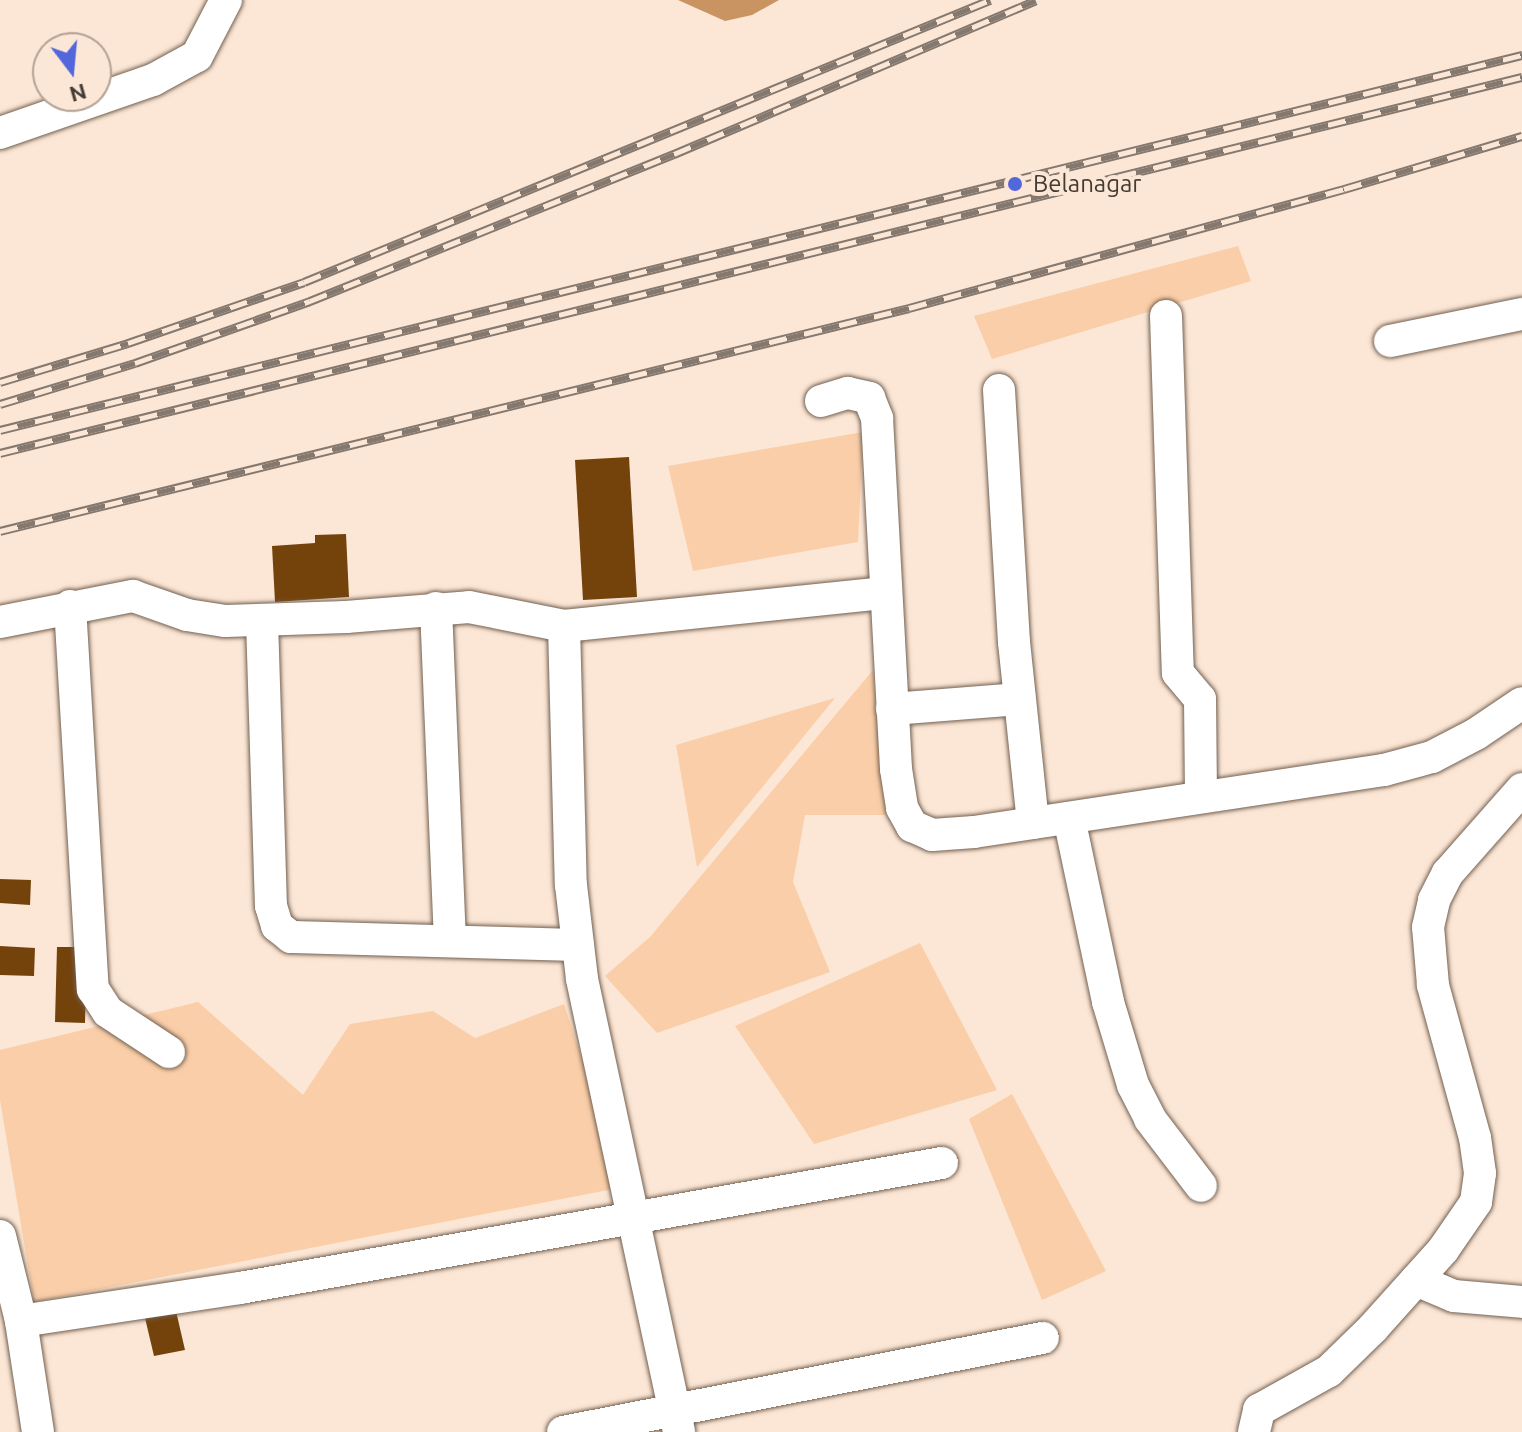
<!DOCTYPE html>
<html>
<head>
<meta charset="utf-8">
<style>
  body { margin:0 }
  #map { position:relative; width:1522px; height:1432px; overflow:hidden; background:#fce6d5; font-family:Ubuntu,sans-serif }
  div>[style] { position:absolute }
  .green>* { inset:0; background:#facea8 }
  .water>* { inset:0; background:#ca9362 }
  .building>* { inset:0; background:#74430c }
  .roads { filter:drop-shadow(0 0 2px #726051) drop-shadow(0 0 2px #726051) }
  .minor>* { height:32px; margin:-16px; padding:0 16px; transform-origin:16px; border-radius:16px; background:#fff }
  .rail>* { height:9px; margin-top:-4.5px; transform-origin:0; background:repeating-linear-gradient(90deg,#fce6d5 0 18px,#85786e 0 36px); box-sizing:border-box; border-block:2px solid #85786e }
  .dots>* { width:22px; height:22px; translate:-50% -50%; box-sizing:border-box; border:4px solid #fce6d5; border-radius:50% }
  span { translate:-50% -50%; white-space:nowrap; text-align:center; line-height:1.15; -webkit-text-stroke:8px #fce6d5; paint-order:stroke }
  .poi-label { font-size:24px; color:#433b34 }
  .left { translate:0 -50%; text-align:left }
  .north { position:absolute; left:32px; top:32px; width:80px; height:80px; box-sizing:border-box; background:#fce6d5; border:2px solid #b2a295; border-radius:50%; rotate:164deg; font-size:22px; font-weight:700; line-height:32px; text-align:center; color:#433b34 }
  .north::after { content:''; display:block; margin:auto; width:28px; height:36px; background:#5267dc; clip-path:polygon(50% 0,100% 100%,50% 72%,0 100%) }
</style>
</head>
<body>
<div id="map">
  <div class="green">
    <div style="clip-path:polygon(1238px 246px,1251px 281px,992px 359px,974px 316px)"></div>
    <div style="clip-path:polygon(863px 432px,858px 542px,693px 571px,668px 466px)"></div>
    <div style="clip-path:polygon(873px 670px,886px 815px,805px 815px,793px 882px,830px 972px,657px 1033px,605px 976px,650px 937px)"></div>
    <div style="clip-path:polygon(835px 698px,697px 867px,676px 745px)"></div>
    <div style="clip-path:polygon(920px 943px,997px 1090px,814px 1144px,735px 1026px)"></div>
    <div style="clip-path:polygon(198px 1002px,303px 1095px,350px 1024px,433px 1011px,475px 1038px,564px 1004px,597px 1106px,613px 1189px,34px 1302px,0 1100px,0 1050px)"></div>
    <div style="clip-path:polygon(1012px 1094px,1106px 1271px,1042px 1300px,969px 1119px)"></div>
  </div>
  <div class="water">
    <div style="clip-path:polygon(678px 0,779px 0,752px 15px,725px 21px)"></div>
  </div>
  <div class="building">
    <div style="clip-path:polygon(629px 457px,637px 597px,583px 600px,575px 460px)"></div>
    <div style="clip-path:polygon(346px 534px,349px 597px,275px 602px,272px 546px,315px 543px,315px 535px)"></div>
    <div style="clip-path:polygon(0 879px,31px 880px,30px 905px,0 903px)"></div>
    <div style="clip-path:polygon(0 946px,35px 948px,34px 976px,0 975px)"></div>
    <div style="clip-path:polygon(57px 947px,87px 947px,85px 1023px,55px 1022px)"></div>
    <div style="clip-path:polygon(176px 1311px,185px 1350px,154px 1356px,145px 1318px)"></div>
  </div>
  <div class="roads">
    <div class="minor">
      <div style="left:0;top:133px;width:162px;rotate:-19.1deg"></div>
      <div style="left:153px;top:80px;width:50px;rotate:-28.6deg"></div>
      <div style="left:197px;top:56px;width:63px;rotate:-62.6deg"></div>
      <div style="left:1166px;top:316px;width:357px;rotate:88.1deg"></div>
      <div style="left:1178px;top:673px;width:34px;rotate:50deg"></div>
      <div style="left:1200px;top:699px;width:98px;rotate:89.4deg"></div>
      <div style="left:1390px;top:341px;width:135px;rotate:-11.6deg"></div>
      <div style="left:999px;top:390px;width:252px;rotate:86.6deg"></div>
      <div style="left:1014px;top:642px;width:182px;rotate:84deg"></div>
      <div style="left:821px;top:401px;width:28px;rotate:-17deg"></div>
      <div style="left:848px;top:393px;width:22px;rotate:13deg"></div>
      <div style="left:869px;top:398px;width:22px;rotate:68deg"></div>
      <div style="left:877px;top:418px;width:352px;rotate:86.9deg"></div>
      <div style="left:896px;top:769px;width:39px;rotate:81deg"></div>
      <div style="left:902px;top:808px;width:21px;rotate:61deg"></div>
      <div style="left:912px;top:826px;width:22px;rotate:24deg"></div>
      <div style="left:932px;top:835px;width:42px;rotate:-4.1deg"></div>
      <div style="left:974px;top:832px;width:415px;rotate:-8.6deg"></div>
      <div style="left:1384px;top:770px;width:50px;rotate:-15.2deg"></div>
      <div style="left:1432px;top:757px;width:50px;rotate:-27.6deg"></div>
      <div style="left:1476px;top:734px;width:55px;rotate:-34deg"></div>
      <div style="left:70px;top:606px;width:384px;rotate:86.6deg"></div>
      <div style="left:93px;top:989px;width:27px;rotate:57deg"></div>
      <div style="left:108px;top:1012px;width:73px;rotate:33.3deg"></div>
      <div style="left:436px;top:608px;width:333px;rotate:87.6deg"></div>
      <div style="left:262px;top:621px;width:285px;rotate:88.2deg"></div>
      <div style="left:271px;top:906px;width:21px;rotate:73deg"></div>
      <div style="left:277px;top:926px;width:18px;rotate:38deg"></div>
      <div style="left:291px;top:937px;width:287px;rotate:1.6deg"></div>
      <div style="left:0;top:622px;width:136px;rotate:-11.1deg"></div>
      <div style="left:133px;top:596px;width:57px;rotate:19.4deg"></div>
      <div style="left:187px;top:615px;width:39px;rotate:9deg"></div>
      <div style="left:226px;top:621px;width:120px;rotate:-1.9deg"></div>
      <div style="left:346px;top:617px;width:123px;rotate:-4.6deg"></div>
      <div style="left:469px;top:607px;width:97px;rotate:11.3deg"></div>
      <div style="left:564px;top:626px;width:323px;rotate:-5.9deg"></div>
      <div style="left:564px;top:626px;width:259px;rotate:88.5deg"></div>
      <div style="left:571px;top:885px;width:95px;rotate:83.3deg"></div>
      <div style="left:582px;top:979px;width:463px;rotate:77.9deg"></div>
      <div style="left:892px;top:709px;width:128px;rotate:-4.5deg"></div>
      <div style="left:1069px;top:818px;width:188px;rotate:78deg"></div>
      <div style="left:1108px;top:1002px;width:87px;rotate:73.2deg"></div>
      <div style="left:1133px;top:1085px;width:38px;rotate:63deg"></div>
      <div style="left:1150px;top:1119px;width:84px;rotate:52.7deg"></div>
      <div style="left:0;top:1236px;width:88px;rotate:76.1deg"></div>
      <div style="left:21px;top:1321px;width:112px;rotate:81.3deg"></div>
      <div style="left:1416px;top:1280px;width:41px;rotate:22.8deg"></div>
      <div style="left:1454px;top:1296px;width:68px;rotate:5deg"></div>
      <div style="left:21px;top:1321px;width:221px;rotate:-8.6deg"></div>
      <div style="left:240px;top:1288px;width:713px;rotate:-10.1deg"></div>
      <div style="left:563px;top:1432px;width:489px;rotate:-11.1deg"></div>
      <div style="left:1254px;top:1432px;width:23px;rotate:-77deg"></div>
      <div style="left:1259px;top:1410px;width:80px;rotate:-29.1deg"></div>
      <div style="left:1329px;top:1371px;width:62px;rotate:-44.3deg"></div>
      <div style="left:1373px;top:1328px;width:105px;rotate:-48.1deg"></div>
      <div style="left:1443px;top:1250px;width:58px;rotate:-55.5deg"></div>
      <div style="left:1476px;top:1202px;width:29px;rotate:-82deg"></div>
      <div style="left:1480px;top:1173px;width:35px;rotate:-98deg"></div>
      <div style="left:1475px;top:1138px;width:159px;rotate:-105.4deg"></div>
      <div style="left:1433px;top:985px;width:58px;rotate:-94.9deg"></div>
      <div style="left:1428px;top:927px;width:28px;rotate:-77deg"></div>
      <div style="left:1434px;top:900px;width:30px;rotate:-63deg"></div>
      <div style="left:1448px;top:873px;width:112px;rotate:-48.6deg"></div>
    </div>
  </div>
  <div class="rail">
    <div style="left:0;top:382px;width:134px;rotate:-16.9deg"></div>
    <div style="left:128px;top:343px;width:186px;rotate:-19.1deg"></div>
    <div style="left:304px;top:282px;width:742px;rotate:-22.35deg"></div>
    <div style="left:0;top:404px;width:141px;rotate:-16.9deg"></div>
    <div style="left:135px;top:363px;width:186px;rotate:-19.5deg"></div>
    <div style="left:310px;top:301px;width:393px;rotate:-22deg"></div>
    <div style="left:674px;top:154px;width:393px;rotate:-23deg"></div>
    <div style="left:0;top:430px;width:1568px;rotate:-13.84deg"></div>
    <div style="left:0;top:453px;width:1568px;rotate:-13.88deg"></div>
    <div style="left:0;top:531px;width:936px;rotate:-13.78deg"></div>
    <div style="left:909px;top:308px;width:451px;rotate:-15.3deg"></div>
    <div style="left:1344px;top:189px;width:186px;rotate:-16.6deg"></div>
  </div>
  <div class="dots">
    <div style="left:1015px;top:184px;background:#5267dc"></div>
  </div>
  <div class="poi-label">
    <span class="left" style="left:1033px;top:184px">Belanagar</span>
  </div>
  <div class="north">N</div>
</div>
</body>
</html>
